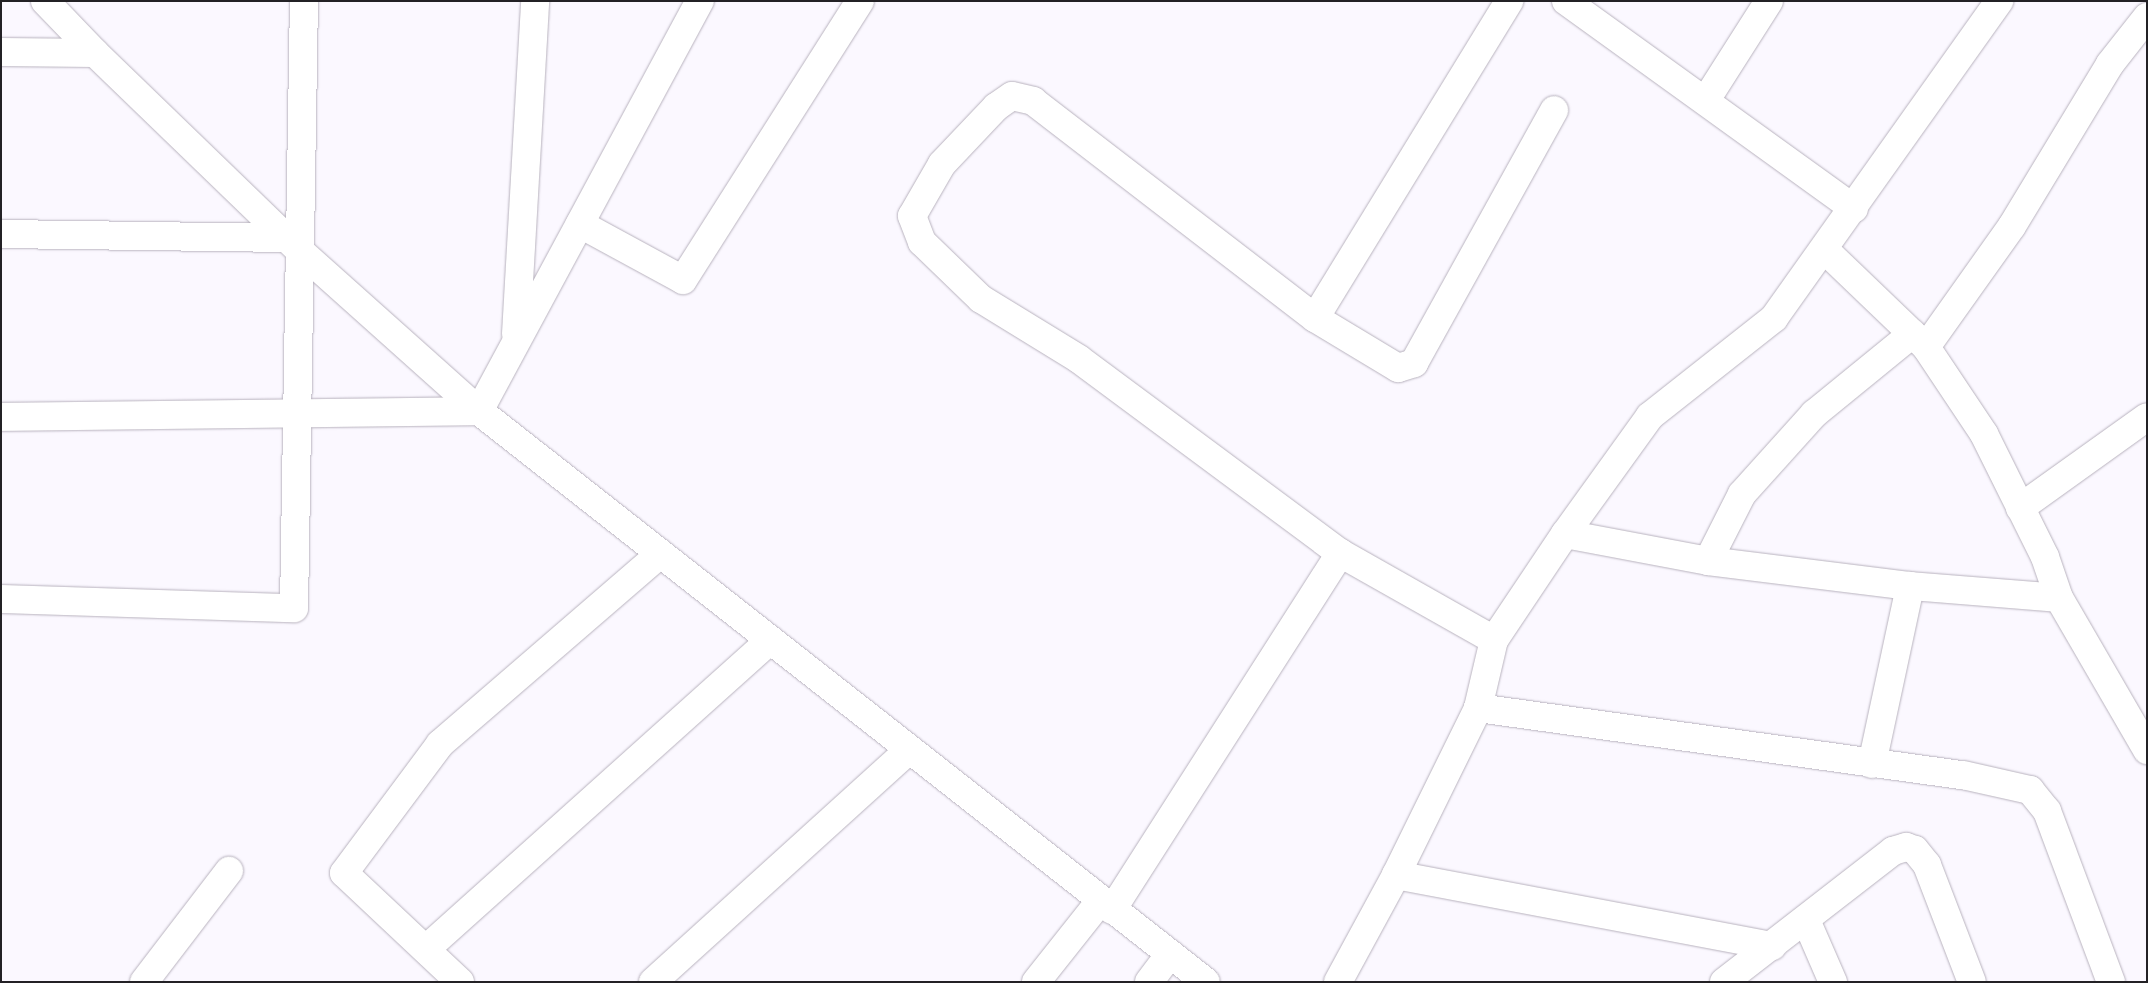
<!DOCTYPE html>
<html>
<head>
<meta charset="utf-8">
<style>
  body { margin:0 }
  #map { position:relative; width:2148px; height:983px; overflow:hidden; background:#fbf8ff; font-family:"DM Sans",sans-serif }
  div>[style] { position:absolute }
  .roads { filter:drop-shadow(0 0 1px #b8b2be) drop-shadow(0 0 1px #b8b2be) }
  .minor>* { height:28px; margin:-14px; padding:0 14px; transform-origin:14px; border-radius:14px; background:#fff }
  .tertiary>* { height:28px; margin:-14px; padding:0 14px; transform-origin:14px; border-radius:14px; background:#fff }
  span { translate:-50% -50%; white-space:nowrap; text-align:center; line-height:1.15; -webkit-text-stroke:4.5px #fbf8ff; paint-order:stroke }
  .frame { position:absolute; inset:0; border:2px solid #232125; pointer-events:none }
</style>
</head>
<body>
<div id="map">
  <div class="roads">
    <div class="minor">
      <div style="left:1566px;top:1px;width:355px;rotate:35.8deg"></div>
      <div style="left:1px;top:52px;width:94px;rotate:0.6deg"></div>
      <div style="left:1706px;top:100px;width:117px;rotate:-57.5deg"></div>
      <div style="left:580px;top:224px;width:117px;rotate:28.5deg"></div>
      <div style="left:683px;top:280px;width:330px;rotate:-57.6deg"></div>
      <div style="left:1px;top:234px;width:287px;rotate:0.8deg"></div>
      <div style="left:1825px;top:250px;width:140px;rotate:43.8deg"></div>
      <div style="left:1926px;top:347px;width:105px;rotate:56.3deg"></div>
      <div style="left:1984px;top:434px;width:137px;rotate:63.6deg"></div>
      <div style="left:2045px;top:557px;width:43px;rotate:71.1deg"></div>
      <div style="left:2059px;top:598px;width:176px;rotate:59.9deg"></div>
      <div style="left:1315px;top:318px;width:372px;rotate:-58.5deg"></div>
      <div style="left:516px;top:334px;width:334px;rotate:-86.7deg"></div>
      <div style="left:1926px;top:347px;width:148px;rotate:-54.6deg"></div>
      <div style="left:2012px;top:226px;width:189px;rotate:-58.8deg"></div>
      <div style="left:2110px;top:64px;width:60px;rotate:-51.8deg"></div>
      <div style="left:1px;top:417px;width:478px;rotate:-0.7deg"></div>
      <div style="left:479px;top:411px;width:466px;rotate:-61.7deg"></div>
      <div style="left:2020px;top:508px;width:156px;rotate:-35.6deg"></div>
      <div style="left:1565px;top:534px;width:146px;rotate:10.7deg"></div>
      <div style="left:1708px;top:561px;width:204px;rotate:7.1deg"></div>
      <div style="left:1910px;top:586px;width:149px;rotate:4.6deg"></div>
      <div style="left:1708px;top:561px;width:75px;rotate:-63.1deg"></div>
      <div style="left:1742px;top:494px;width:108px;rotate:-48deg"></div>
      <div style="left:1814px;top:414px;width:127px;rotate:-39.2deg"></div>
      <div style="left:1px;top:599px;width:293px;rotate:1.8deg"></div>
      <div style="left:294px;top:608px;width:607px;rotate:-89.06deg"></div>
      <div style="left:1494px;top:640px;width:177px;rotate:-150.5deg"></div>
      <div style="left:1340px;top:553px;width:325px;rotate:-143.4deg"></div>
      <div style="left:1079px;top:359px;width:115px;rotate:-148.5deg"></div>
      <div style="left:981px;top:299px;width:82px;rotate:-136deg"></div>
      <div style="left:922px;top:242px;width:28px;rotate:-111deg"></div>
      <div style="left:912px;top:216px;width:60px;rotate:-60deg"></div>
      <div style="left:942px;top:164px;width:79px;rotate:-46.5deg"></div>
      <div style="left:996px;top:107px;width:19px;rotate:-35deg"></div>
      <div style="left:1012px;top:96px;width:22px;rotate:13deg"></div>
      <div style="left:1033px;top:101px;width:356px;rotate:37.6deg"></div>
      <div style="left:1315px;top:318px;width:97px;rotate:31.1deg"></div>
      <div style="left:1398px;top:368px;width:17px;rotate:-17deg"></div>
      <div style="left:1414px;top:363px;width:289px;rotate:-61deg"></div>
      <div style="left:1478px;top:708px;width:490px;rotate:7.9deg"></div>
      <div style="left:1963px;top:775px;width:69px;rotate:12.6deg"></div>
      <div style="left:2030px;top:790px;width:27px;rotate:51deg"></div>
      <div style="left:2047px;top:811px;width:183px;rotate:69.5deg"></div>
      <div style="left:1872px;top:764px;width:182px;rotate:-77.9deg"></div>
      <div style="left:1396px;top:875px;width:383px;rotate:10.7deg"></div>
      <div style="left:1112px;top:910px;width:424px;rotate:-57.4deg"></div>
      <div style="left:1806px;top:920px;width:68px;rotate:66.5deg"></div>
      <div style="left:426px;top:949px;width:462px;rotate:-41.9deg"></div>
      <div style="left:144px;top:982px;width:140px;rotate:-52.6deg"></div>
      <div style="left:460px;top:982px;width:159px;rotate:-136.8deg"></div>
      <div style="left:344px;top:873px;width:161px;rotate:-53.3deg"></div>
      <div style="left:440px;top:744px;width:291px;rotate:-40.8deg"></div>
      <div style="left:653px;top:982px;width:345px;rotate:-42.2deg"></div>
      <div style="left:1036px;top:982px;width:105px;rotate:-51.6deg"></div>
      <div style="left:1149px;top:982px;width:35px;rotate:-53deg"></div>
      <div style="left:1724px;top:982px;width:214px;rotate:-37.8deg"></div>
      <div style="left:1893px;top:851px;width:14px;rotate:-17deg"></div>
      <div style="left:1906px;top:847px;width:9px;rotate:18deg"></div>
      <div style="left:1915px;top:850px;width:19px;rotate:51deg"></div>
      <div style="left:1927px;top:865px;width:125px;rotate:69deg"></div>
    </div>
    <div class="tertiary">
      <div style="left:45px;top:1px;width:72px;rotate:46.1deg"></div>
      <div style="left:95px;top:53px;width:285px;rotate:44deg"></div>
      <div style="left:300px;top:251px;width:240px;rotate:41.8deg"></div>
      <div style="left:479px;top:411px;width:924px;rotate:38.15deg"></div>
      <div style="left:1338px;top:982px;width:122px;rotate:-61.5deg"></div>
      <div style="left:1396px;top:875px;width:186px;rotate:-63.8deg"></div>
      <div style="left:1478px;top:708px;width:70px;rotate:-76.8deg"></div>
      <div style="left:1494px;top:640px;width:128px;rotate:-56.2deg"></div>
      <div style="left:1565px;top:534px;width:145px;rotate:-54.2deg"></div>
      <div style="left:1650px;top:416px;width:158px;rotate:-38.3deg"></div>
      <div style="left:1774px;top:318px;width:389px;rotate:-54.6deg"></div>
    </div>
  </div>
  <div class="frame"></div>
</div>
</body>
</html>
